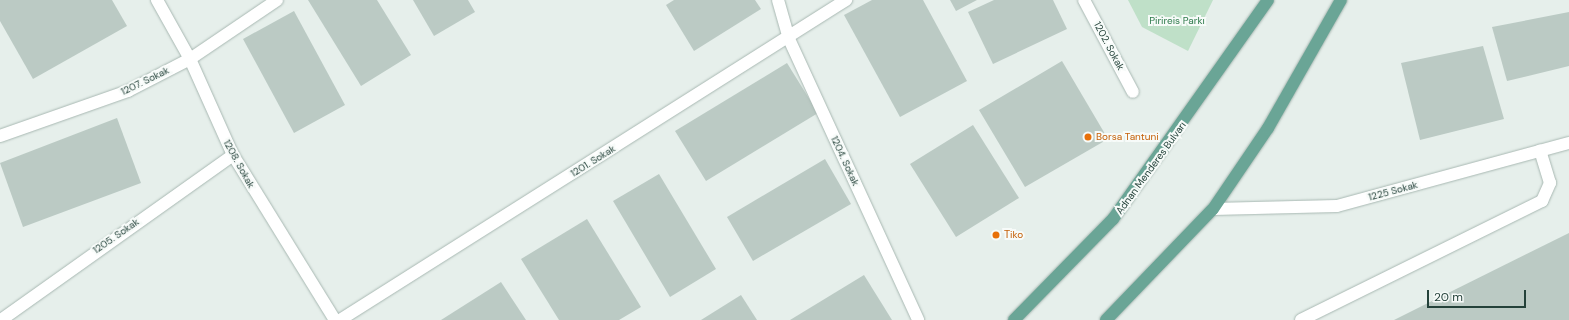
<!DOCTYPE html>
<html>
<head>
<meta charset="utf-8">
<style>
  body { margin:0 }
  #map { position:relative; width:1569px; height:320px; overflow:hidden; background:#e6efeb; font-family:"DM Sans",sans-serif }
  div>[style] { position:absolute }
  .green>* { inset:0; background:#bfe0c8 }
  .building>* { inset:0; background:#bbcac4 }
  .roads { filter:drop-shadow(0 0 1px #a8b8b2) drop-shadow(0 0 1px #a8b8b2) }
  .minor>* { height:12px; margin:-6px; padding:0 6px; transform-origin:6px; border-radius:6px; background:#fff }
  .major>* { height:12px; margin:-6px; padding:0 6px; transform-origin:6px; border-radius:6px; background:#6aa596 }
  .dots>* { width:11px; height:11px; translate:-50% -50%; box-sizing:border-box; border:2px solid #f7fbf9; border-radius:50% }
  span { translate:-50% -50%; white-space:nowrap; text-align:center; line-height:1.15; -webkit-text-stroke:4px #f7fbf9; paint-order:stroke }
  .park-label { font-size:10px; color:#2d7a4b }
  .street-label { font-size:10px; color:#24423a }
  .food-label { font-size:10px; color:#c56008 }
  .left { translate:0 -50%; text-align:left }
  .scale { position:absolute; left:1427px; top:290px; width:99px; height:18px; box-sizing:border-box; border:2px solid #24423a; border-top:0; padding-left:5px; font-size:12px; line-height:14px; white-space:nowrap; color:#24423a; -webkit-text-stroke:3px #f7fbf9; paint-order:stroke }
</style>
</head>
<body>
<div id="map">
  <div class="green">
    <div style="clip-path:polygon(1128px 0,1213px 0,1188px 51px,1142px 27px)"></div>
  </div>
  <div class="building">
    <div style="clip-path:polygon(0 0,112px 0,127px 26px,33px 79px,0 21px)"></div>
    <div style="clip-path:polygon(308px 0,377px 0,411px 55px,361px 86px)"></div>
    <div style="clip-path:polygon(413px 0,468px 0,475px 12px,434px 36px)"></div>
    <div style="clip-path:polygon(674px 0,755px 0,761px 9px,694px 51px,666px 5px)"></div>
    <div style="clip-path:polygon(872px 0,923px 0,967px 81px,900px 117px,844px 15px)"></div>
    <div style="clip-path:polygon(950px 0,977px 0,956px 11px)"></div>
    <div style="clip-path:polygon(994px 0,1053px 0,1067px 29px,993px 64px,968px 12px)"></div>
    <div style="clip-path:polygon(294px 11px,345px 105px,294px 133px,243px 39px)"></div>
    <div style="clip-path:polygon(1569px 12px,1569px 66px,1507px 81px,1492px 27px)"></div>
    <div style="clip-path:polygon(1483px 46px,1504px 119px,1420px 140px,1401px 63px)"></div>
    <div style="clip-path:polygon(1062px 61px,1108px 139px,1025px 187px,979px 110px)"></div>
    <div style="clip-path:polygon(787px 63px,818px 113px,706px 181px,675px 131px)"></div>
    <div style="clip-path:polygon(117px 118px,141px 183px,23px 227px,0 163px)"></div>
    <div style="clip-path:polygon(973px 125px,1019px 198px,956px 237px,910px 164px)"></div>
    <div style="clip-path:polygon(825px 159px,851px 204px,753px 261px,727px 217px)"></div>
    <div style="clip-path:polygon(659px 174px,716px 269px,670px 297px,613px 201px)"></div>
    <div style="clip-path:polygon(587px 219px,641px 307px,619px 320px,559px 320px,521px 259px)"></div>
    <div style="clip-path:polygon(1569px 233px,1569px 320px,1394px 320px,1428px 303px)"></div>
    <div style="clip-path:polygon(864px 275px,892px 320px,790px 320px)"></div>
    <div style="clip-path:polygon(501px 282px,526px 320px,441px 320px)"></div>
    <div style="clip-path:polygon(741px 295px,757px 320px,701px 320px)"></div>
  </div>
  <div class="roads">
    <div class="minor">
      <div style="left:157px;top:0;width:68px;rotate:60.8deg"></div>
      <div style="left:190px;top:59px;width:105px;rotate:65.9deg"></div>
      <div style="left:233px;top:155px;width:194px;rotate:58.3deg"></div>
      <div style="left:778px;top:0;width:41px;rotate:74.2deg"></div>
      <div style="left:789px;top:39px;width:309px;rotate:65.3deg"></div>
      <div style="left:1084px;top:0;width:104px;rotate:62deg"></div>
      <div style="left:0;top:136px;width:136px;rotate:-19.4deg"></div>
      <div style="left:128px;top:91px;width:70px;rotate:-27.3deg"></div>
      <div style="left:190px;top:59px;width:105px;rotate:-34.1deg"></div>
      <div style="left:1213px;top:209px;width:124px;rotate:-1.4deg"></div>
      <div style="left:1337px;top:206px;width:240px;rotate:-15.2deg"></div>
      <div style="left:1px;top:320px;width:285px;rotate:-35.4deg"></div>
      <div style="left:340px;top:320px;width:599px;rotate:-32.31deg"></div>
      <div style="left:1301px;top:320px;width:269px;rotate:-26.3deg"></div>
      <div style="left:1542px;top:201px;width:20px;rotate:-66deg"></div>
      <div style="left:1550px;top:183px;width:34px;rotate:-107deg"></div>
    </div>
    <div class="major">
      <div style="left:1014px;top:320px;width:141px;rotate:-45.6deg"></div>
      <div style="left:1113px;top:219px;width:268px;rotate:-54.7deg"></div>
      <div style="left:1106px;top:320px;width:154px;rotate:-46.1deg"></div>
      <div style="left:1213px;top:209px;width:98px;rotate:-55.8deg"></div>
      <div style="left:1268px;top:128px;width:147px;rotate:-60.3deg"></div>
    </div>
  </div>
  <div class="dots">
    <div style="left:1088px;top:137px;background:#e8710a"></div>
    <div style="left:996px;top:235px;background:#e8710a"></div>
  </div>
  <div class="park-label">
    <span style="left:1177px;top:21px">Pirireis Parkı</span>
  </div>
  <div class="street-label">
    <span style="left:1109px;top:46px;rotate:62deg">1202. Sokak</span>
    <span style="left:145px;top:81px;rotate:-26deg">1207. Sokak</span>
    <span style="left:593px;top:161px;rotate:-32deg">1201. Sokak</span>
    <span style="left:845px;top:161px;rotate:65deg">1204. Sokak</span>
    <span style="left:239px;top:164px;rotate:61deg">1208. Sokak</span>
    <span style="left:1151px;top:168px;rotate:-54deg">Adnan Menderes Bulvarı</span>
    <span style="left:1393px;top:191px;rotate:-15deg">1225 Sokak</span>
    <span style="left:116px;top:236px;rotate:-35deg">1205. Sokak</span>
  </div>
  <div class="food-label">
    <span class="left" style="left:1096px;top:137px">Borsa Tantuni</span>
    <span class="left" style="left:1004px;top:235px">Тiko</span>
  </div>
  <div class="scale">20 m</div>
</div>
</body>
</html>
